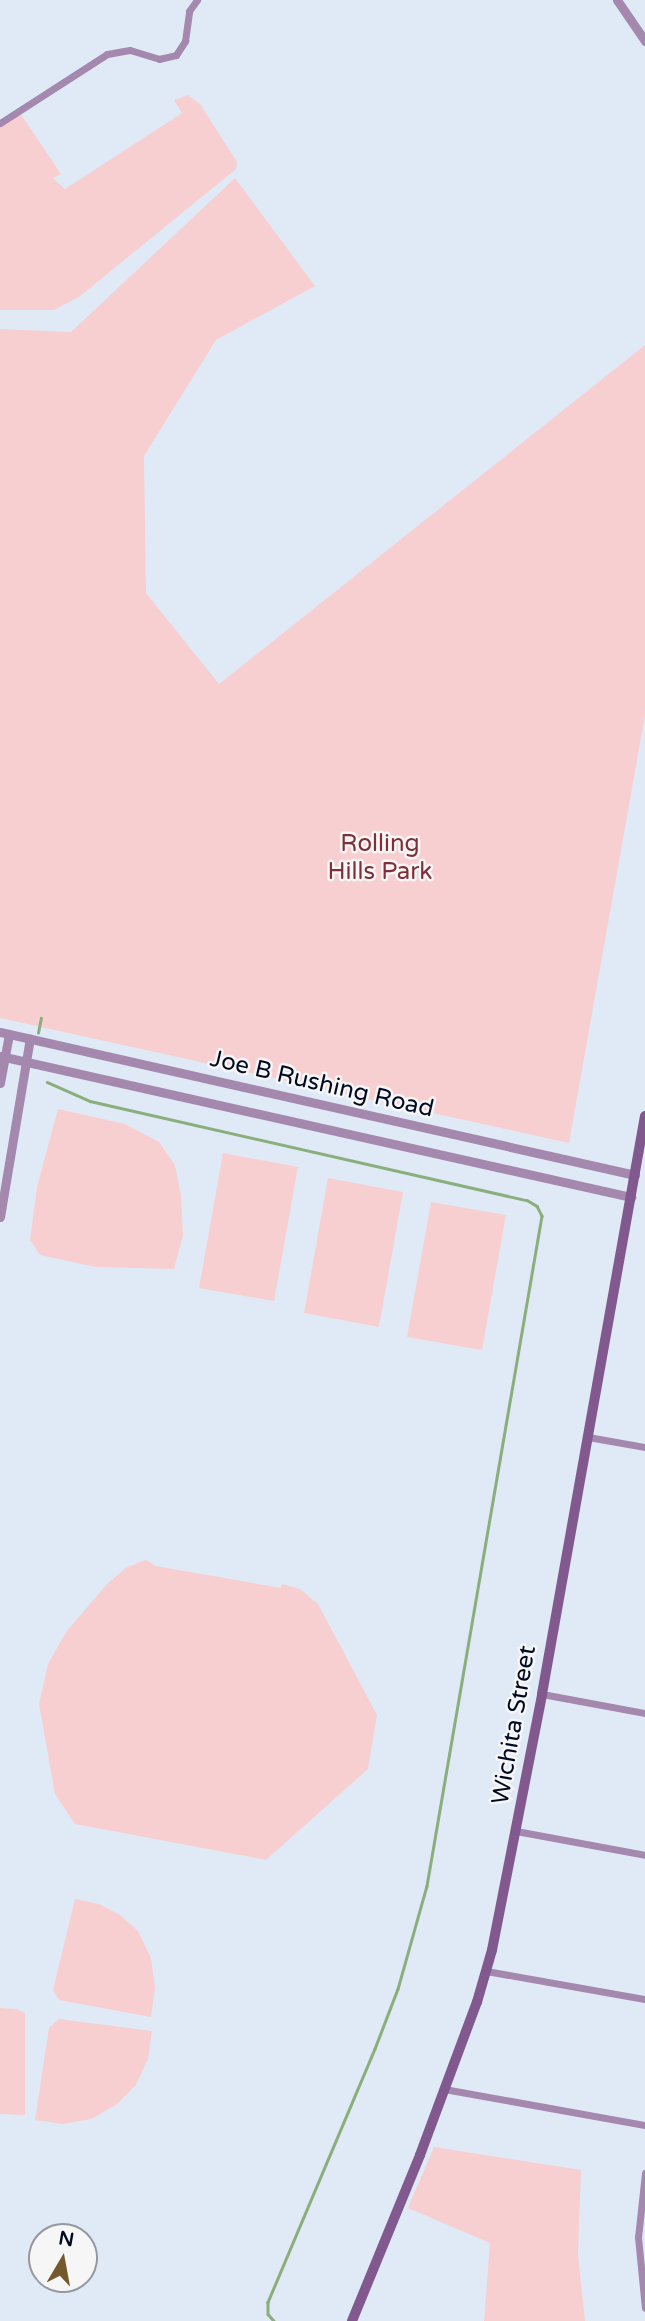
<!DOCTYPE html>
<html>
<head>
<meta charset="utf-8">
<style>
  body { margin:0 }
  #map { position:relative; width:645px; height:2321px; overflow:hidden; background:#e0eaf7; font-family:"Varela Round",sans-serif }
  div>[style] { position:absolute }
  .green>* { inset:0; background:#f7cfd0 }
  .stream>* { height:2.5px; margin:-1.25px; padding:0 1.25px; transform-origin:1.25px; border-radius:1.25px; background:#8aae7c }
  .minor>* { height:7px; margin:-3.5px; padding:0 3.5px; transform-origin:3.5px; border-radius:3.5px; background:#a488ae }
  .tertiary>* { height:9px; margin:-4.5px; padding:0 4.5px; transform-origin:4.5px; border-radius:4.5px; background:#a488ae }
  .secondary>* { height:10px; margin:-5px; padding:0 5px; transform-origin:5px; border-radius:5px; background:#81598f }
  span { translate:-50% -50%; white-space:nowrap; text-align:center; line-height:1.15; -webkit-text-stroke:5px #f6f6f6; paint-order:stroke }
  .park-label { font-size:24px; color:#802f38 }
  .street-label { font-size:24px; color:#000b22 }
  .north { position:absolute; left:28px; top:2223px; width:70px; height:70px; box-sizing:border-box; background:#f6f6f6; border:2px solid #9498a1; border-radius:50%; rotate:10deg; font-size:19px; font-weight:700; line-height:28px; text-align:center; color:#000b22 }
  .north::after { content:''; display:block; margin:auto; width:24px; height:32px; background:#75592c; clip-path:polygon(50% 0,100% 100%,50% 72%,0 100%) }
</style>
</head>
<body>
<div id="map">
  <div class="green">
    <div style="clip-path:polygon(188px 95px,200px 104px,237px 162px,236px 169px,79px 297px,54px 310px,0 310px,0 126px,20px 113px,61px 174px,53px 178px,65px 189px,182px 113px,174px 100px)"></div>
    <div style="clip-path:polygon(235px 178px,315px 286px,216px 340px,144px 456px,146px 593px,219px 684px,645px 345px,645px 715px,569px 1143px,0 1018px,0 329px,71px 332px)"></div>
    <div style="clip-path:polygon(58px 1109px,125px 1124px,159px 1142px,175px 1165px,181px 1196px,183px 1235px,174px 1269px,96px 1267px,40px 1255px,30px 1240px,37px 1187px)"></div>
    <div style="clip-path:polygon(223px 1153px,298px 1167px,274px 1301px,199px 1288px)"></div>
    <div style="clip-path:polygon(328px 1178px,403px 1192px,379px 1327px,304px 1313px)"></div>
    <div style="clip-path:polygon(431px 1202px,506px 1215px,482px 1350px,407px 1337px)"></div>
    <div style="clip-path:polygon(146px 1560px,156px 1566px,281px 1588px,282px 1584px,300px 1589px,318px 1604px,377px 1715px,368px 1769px,266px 1860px,75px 1824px,55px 1794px,39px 1704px,48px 1664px,66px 1632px,108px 1583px,127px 1567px)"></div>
    <div style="clip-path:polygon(75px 1899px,99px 1904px,120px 1915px,138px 1931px,151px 1958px,155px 1988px,151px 2017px,59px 2000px,53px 1990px)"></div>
    <div style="clip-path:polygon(0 2008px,17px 2009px,25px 2013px,25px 2115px,0 2114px)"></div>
    <div style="clip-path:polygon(59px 2019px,152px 2031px,148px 2059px,136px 2085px,116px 2105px,91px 2119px,63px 2124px,35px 2120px,49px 2028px)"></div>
    <div style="clip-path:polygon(434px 2147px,581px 2170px,578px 2254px,585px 2321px,484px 2321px,490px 2243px,408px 2208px)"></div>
  </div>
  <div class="stream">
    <div style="left:38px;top:1033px;width:15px;rotate:-79deg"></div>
    <div style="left:47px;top:1082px;width:47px;rotate:23.8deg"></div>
    <div style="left:90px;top:1101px;width:448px;rotate:12.8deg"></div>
    <div style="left:527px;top:1200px;width:12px;rotate:31deg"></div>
    <div style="left:537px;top:1206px;width:11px;rotate:63deg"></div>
    <div style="left:542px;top:1216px;width:680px;rotate:99.74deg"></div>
    <div style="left:427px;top:1886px;width:107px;rotate:105.7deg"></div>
    <div style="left:398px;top:1989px;width:64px;rotate:111deg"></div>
    <div style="left:375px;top:2049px;width:275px;rotate:112.9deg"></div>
    <div style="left:268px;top:2302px;width:12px;rotate:90deg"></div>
    <div style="left:268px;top:2314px;width:9px;rotate:49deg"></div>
  </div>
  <div class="minor">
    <div style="left:0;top:123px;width:127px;rotate:-32.8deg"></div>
    <div style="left:107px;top:54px;width:23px;rotate:-10deg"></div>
    <div style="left:130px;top:50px;width:30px;rotate:17deg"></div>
    <div style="left:159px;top:59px;width:17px;rotate:-13deg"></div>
    <div style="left:176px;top:55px;width:17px;rotate:-57deg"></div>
    <div style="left:185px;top:41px;width:30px;rotate:-82deg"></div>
    <div style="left:189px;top:11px;width:14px;rotate:-54deg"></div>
    <div style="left:588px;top:1437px;width:58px;rotate:10deg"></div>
    <div style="left:542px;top:1694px;width:105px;rotate:10.5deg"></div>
    <div style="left:516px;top:1831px;width:131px;rotate:10.5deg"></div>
    <div style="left:486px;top:1971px;width:161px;rotate:10deg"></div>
    <div style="left:444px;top:2089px;width:204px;rotate:10.2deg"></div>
    <div style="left:645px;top:2173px;width:64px;rotate:96.2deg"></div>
    <div style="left:638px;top:2237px;width:71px;rotate:84.4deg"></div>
  </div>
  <div class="tertiary">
    <div style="left:617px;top:0;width:50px;rotate:55.7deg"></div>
    <div style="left:0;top:1032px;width:651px;rotate:12.69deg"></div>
    <div style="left:0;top:1056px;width:647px;rotate:12.6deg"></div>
    <div style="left:0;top:1083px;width:50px;rotate:-79.6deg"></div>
    <div style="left:0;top:1217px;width:181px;rotate:-80.5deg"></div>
  </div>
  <div class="secondary">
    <div style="left:352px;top:2321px;width:179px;rotate:-67.7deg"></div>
    <div style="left:420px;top:2155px;width:163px;rotate:-69.6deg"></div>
    <div style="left:477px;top:2002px;width:54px;rotate:-73.9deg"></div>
    <div style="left:492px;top:1950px;width:261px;rotate:-78.9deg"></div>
    <div style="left:542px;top:1694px;width:587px;rotate:-79.9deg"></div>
  </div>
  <div class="park-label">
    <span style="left:380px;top:858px">Rolling<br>Hills Park</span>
  </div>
  <div class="street-label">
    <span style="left:322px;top:1084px;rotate:13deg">Joe B Rushing Road</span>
    <span style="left:514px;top:1725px;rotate:-80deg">Wichita Street</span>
  </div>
  <div class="north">N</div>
</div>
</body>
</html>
